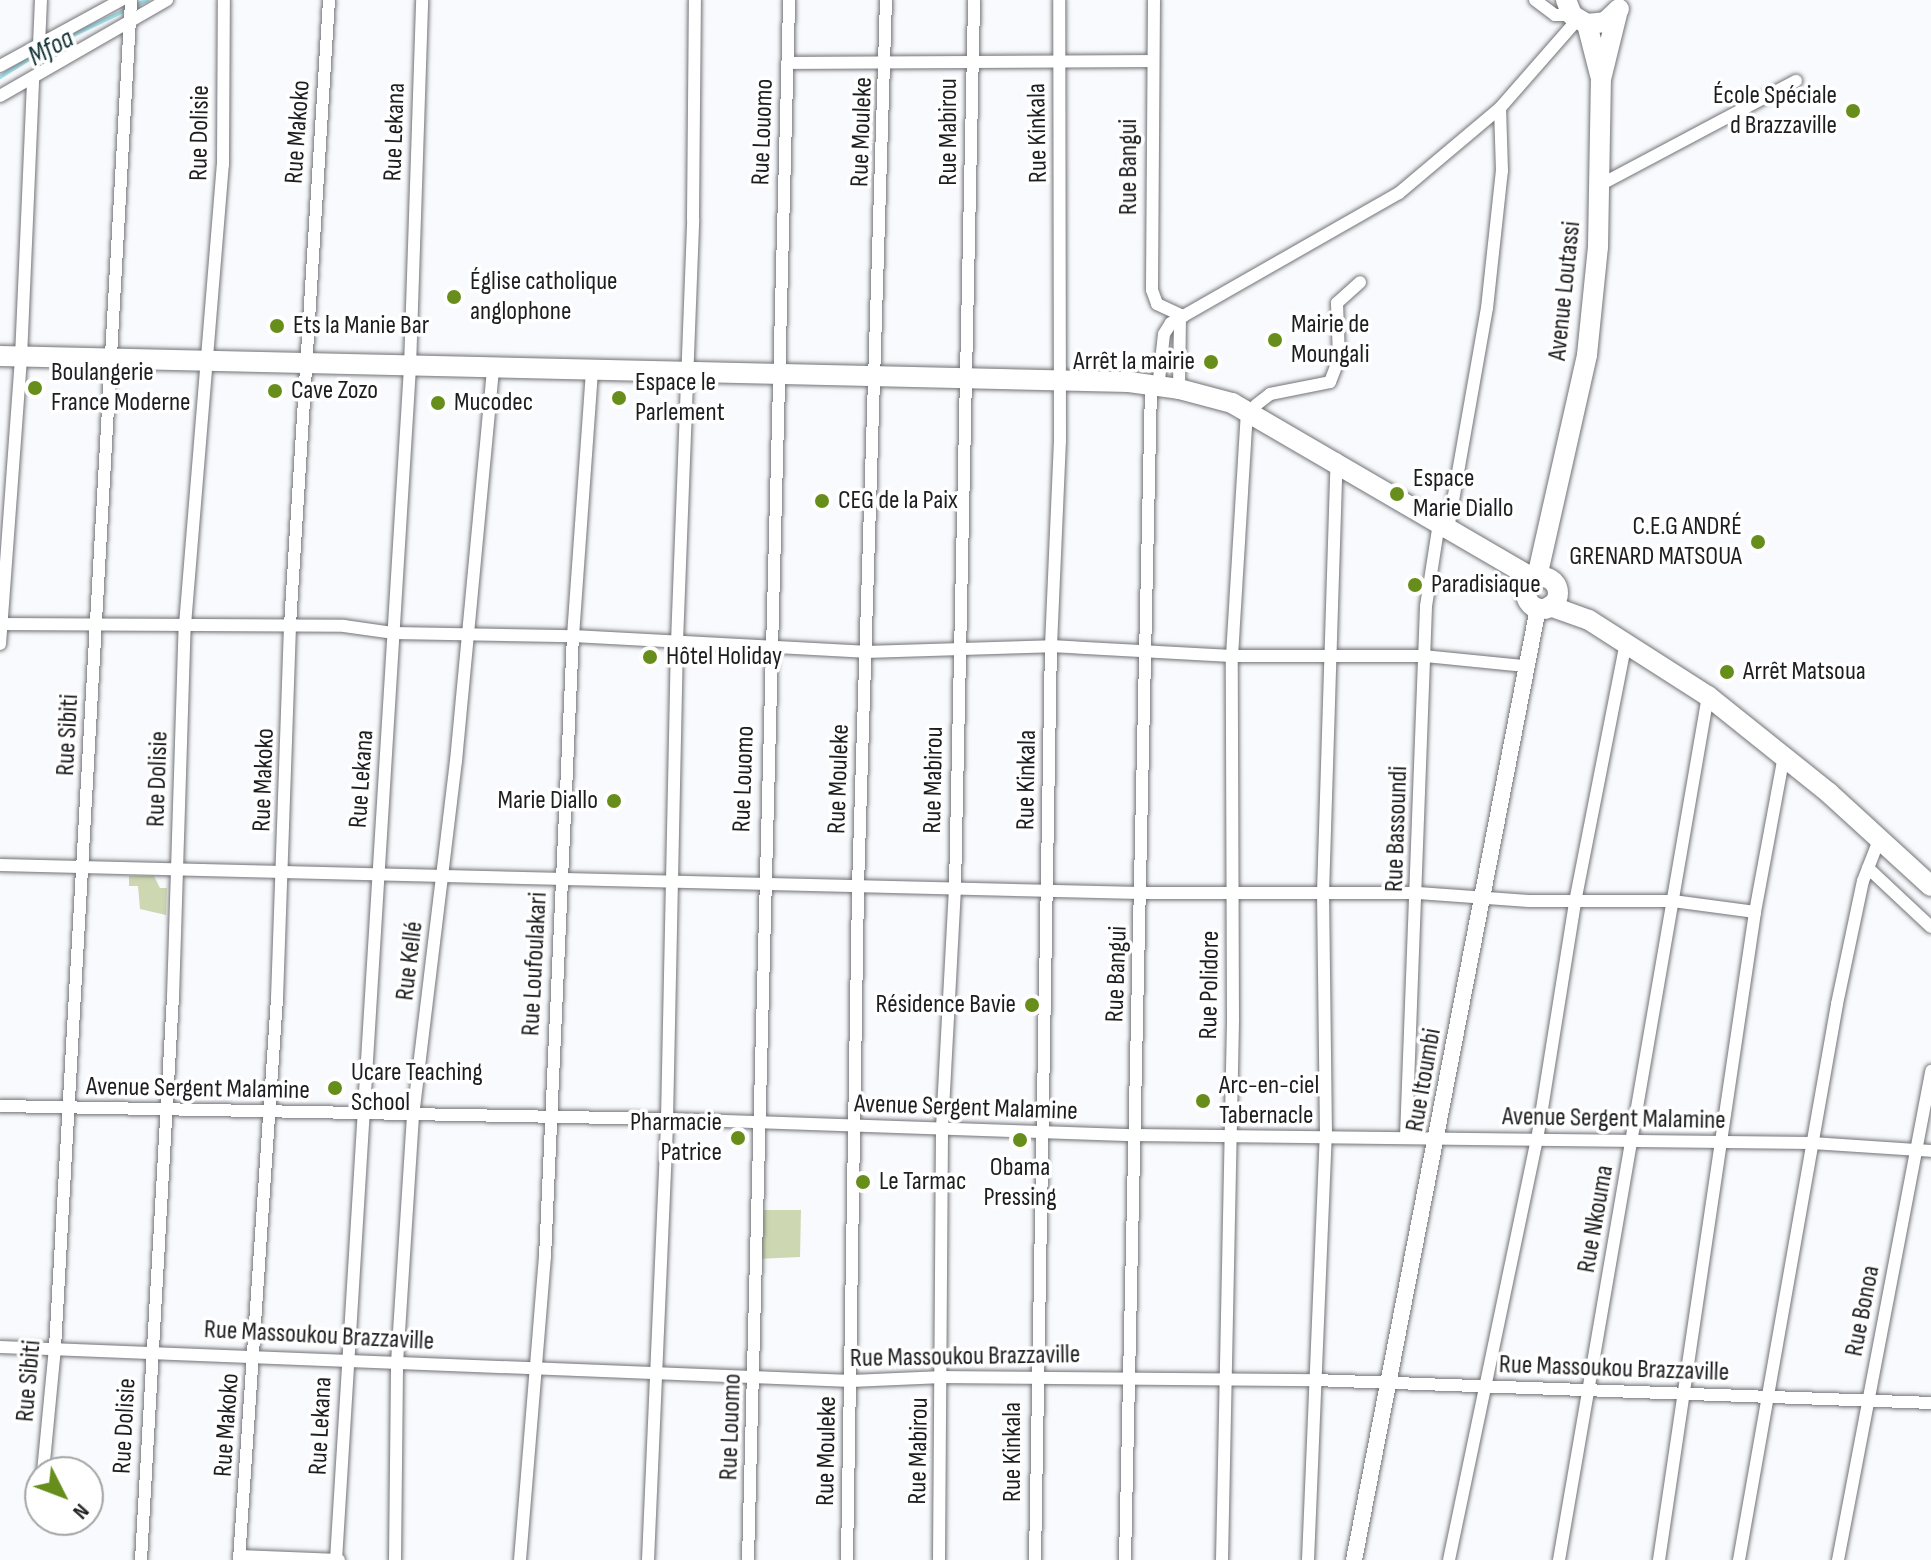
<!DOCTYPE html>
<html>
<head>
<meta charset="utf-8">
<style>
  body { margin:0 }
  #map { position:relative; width:1931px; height:1560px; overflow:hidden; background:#f8fafd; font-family:"Sofia Sans Condensed",sans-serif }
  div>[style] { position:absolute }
  .green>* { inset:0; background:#cdd8b2 }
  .stream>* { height:4px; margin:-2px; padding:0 2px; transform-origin:2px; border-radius:2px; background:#9fdfe8 }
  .roads { filter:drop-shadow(0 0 2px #727376) drop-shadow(0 0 2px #727376) }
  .minor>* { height:12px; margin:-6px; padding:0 6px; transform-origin:6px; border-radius:6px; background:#fff }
  .tertiary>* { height:16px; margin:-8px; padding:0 8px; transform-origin:8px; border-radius:8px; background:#fff }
  .primary>* { height:20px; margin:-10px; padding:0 10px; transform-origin:10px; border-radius:10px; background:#fff }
  .primary>.ring { margin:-10px; padding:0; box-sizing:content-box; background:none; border:20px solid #fff; border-radius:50% }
  .dots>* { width:22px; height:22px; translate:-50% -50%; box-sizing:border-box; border:4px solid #fff; border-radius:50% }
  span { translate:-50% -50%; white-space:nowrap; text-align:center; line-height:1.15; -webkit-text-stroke:7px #fff; paint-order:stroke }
  .poi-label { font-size:26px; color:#1e1e20 }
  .right { translate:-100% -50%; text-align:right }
  .left { translate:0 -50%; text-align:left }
  .street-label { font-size:26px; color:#1e1e20 }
  .water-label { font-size:28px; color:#123236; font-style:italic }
  .north { position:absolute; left:24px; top:1456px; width:80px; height:80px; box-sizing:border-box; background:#fff; border:2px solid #a5a5a6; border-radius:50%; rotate:132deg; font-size:22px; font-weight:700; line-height:32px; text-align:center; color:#1e1e20 }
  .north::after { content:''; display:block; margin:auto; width:28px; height:36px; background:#678e1b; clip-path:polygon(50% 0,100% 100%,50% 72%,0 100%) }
</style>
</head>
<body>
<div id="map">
  <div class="green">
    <div style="clip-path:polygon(129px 876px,154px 876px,160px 888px,167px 888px,166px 915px,140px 909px,138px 886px,129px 886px)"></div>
    <div style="clip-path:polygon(764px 1210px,801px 1210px,800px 1257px,758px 1259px)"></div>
  </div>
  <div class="stream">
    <div style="left:0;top:77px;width:57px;rotate:-32deg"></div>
    <div style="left:48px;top:47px;width:110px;rotate:-25.4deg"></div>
  </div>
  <div class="roads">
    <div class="minor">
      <div style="left:1154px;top:0;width:290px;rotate:90.4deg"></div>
      <div style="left:1152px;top:290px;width:15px;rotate:70deg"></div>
      <div style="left:1157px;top:304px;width:29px;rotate:25deg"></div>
      <div style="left:1535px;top:0;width:25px;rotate:37deg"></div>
      <div style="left:1555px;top:15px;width:17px"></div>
      <div style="left:39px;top:45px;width:45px;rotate:-87.5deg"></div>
      <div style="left:787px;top:63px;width:364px;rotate:-0.3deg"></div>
      <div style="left:0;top:66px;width:138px;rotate:-28.6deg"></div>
      <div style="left:0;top:96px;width:193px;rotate:-29.9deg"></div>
      <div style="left:1600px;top:185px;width:222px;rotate:-28deg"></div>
      <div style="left:1158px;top:389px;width:55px;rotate:-83.8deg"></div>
      <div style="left:1164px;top:334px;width:13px;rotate:-58deg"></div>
      <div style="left:1171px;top:323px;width:262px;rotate:-29.7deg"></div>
      <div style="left:1399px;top:193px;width:132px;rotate:-40.1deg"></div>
      <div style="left:1500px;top:108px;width:117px;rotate:-48.8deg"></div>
      <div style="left:1179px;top:389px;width:71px;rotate:-89.2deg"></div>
      <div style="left:1256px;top:405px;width:18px;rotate:-38deg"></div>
      <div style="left:1270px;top:394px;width:61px;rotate:-11.3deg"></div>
      <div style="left:1330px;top:382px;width:26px;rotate:-69deg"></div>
      <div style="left:1339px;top:358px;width:55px;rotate:-92.1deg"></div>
      <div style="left:1337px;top:303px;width:31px;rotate:-42deg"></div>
      <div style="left:1448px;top:529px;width:224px;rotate:-80deg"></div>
      <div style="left:1487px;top:308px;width:138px;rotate:-83.8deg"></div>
      <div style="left:1502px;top:171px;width:63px;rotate:-91.8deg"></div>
      <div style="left:0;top:624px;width:344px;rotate:0.3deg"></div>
      <div style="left:344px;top:626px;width:49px;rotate:8.1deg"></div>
      <div style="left:393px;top:633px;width:180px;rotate:1deg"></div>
      <div style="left:573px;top:636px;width:292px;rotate:3.1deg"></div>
      <div style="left:865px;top:652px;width:186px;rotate:-1.8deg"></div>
      <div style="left:1051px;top:646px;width:181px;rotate:3.2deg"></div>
      <div style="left:1232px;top:656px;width:192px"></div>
      <div style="left:1424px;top:656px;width:101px;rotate:5.7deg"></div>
      <div style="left:0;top:644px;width:288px;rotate:-85.8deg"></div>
      <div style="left:21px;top:357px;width:279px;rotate:-87.5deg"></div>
      <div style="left:0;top:865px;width:1141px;rotate:1.41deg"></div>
      <div style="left:1141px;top:893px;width:277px"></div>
      <div style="left:1418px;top:893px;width:111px;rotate:4.1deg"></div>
      <div style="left:1529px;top:901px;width:144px"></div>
      <div style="left:1673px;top:901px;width:83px;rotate:7.6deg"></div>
      <div style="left:1868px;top:868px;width:86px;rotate:43.1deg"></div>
      <div style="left:0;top:1106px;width:667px;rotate:1.12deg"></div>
      <div style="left:667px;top:1119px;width:467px;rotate:2deg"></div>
      <div style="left:1134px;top:1135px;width:678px;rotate:0.68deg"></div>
      <div style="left:1812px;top:1143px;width:119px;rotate:3.8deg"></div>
      <div style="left:1406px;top:1137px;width:531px;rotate:-87.84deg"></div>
      <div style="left:1426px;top:606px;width:84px;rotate:-81.1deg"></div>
      <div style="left:0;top:1347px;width:852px;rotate:2.29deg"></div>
      <div style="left:851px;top:1381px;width:92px;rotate:-2.5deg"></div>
      <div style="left:943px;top:1377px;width:371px;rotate:0.5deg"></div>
      <div style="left:1314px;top:1380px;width:617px;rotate:2.13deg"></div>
      <div style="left:43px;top:1472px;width:125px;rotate:-84.5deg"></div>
      <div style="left:55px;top:1348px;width:1350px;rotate:-86.77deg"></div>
      <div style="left:239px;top:1556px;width:100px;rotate:2.3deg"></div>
      <div style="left:141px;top:1560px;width:564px;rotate:-86.75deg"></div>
      <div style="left:173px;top:997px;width:372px;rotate:-88.2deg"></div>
      <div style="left:185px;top:625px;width:462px;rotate:-85.3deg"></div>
      <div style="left:223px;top:165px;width:165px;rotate:-89.7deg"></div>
      <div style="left:239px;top:1560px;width:563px;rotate:-86.13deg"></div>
      <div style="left:277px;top:998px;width:373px;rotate:-88deg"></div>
      <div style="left:290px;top:625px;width:626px;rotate:-86.43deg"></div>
      <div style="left:336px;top:1560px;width:1195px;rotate:-86.45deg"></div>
      <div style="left:410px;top:367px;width:367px;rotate:-88.1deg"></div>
      <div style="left:395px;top:1560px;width:197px;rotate:-89.4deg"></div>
      <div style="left:397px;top:1363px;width:248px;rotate:-86.3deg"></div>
      <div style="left:413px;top:1116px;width:358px;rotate:-83.1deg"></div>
      <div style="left:456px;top:761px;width:394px;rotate:-84.6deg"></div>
      <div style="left:520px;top:1560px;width:304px;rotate:-85.3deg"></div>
      <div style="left:545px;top:1257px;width:622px;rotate:-87.42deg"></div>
      <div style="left:573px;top:636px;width:267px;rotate:-85.9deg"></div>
      <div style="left:648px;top:1560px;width:441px;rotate:-87.5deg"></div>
      <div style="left:667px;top:1119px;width:477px;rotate:-88.8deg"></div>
      <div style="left:677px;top:642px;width:423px;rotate:-87.8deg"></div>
      <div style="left:693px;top:219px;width:219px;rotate:-89.5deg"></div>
      <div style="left:748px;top:1560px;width:1561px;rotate:-88.49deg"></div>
      <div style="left:847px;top:1560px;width:674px;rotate:-89.06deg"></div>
      <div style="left:858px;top:886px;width:886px;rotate:-88.19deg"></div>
      <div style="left:939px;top:1560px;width:432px;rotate:-89.6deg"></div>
      <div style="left:942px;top:1128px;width:240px;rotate:-86.9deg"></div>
      <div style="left:955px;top:888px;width:888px;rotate:-88.77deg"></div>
      <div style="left:1035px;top:1560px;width:914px;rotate:-89deg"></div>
      <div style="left:1051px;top:646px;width:204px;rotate:-87.5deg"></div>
      <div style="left:1060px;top:442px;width:442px;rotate:-90.1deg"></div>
      <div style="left:1125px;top:1560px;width:1172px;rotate:-88.73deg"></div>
      <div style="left:1222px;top:1560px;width:540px;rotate:-88.83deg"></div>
      <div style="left:1233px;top:1020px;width:364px;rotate:-90.2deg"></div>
      <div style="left:1232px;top:656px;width:245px;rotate:-86.5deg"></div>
      <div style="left:1308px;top:1560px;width:424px;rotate:-87.6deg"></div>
      <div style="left:1326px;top:1136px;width:243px;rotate:-90.7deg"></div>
      <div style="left:1323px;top:893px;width:434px;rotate:-88.2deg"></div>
      <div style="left:1449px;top:1560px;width:429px;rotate:-78.2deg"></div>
      <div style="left:1537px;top:1140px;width:241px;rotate:-80.9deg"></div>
      <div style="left:1575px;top:902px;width:264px;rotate:-78.9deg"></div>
      <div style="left:1559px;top:1560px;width:877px;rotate:-80.22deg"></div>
      <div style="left:1659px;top:1560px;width:655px;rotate:-81.57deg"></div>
      <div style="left:1755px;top:912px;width:159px;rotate:-79.5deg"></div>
      <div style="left:1739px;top:1560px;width:565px;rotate:-80deg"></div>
      <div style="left:1837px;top:1004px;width:126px;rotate:-78.1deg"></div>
      <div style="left:1863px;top:881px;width:44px;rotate:-68.7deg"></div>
      <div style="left:1838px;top:1560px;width:498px;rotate:-79.2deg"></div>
    </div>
    <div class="tertiary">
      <div style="left:1354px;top:1560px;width:970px;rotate:-79.06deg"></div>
    </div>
    <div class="primary">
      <div style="left:1566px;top:0;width:16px;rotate:68deg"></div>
      <div style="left:1572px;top:15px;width:17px;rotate:31deg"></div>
      <div style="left:1587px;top:24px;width:18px;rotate:-6deg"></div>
      <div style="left:1605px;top:22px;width:19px;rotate:-43deg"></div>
      <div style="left:1587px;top:24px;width:53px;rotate:75.7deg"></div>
      <div style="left:0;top:356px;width:1129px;rotate:1.32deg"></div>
      <div style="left:1129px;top:382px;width:50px;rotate:8deg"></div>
      <div style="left:1179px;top:389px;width:55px;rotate:14.8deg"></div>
      <div style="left:1232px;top:403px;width:350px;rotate:30.2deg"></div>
      <div style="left:1537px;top:577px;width:228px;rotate:-77.3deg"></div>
      <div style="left:1587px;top:355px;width:109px;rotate:-84.2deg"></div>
      <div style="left:1598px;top:247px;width:168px;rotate:-89deg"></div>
      <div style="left:1601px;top:79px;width:71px;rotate:-76.2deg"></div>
      <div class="ring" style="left:1526px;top:577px;width:12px;height:12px"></div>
      <div style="left:1550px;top:606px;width:41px;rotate:19.7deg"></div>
      <div style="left:1589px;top:620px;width:141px;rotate:32.6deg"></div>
      <div style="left:1708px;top:696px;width:155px;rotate:38.7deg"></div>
      <div style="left:1829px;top:793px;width:138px;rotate:42.4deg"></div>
    </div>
  </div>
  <div class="dots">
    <div style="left:1853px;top:111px;background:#678e1b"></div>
    <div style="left:454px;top:297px;background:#678e1b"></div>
    <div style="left:277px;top:326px;background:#678e1b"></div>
    <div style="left:1275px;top:340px;background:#678e1b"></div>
    <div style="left:1211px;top:362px;background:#678e1b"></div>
    <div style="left:35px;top:388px;background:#678e1b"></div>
    <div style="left:275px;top:391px;background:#678e1b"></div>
    <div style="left:619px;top:398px;background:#678e1b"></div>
    <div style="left:438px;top:403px;background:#678e1b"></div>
    <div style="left:1397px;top:494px;background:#678e1b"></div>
    <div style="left:822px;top:501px;background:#678e1b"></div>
    <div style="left:1758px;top:542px;background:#678e1b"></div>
    <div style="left:1415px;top:585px;background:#678e1b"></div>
    <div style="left:650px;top:657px;background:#678e1b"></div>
    <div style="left:1727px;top:672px;background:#678e1b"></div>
    <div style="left:614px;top:801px;background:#678e1b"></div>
    <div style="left:1032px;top:1005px;background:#678e1b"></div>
    <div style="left:335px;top:1088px;background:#678e1b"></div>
    <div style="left:1203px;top:1101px;background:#678e1b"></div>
    <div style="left:738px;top:1138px;background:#678e1b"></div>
    <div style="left:1020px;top:1140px;background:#678e1b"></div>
    <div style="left:863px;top:1182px;background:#678e1b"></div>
  </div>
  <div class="poi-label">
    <span class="right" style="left:1837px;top:111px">École Spéciale<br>d Brazzaville</span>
    <span class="left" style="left:470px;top:297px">Église catholique<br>anglophone</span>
    <span class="left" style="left:1291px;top:340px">Mairie de<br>Moungali</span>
    <span class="left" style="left:293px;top:326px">Ets la Manie Bar</span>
    <span class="right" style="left:1195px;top:362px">Arrêt la mairie</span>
    <span class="left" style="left:51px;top:388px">Boulangerie<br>France Moderne</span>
    <span class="left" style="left:635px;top:398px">Espace le<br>Parlement</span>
    <span class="left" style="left:291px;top:391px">Cave Zozo</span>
    <span class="left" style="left:454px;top:403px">Mucodec</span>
    <span class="left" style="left:1413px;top:494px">Espace<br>Marie Diallo</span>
    <span class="left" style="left:838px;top:501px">CEG de la Paix</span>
    <span class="right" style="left:1742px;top:542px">C.E.G ANDRÉ<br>GRENARD MATSOUA</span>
    <span class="left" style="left:1431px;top:585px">Paradisiaque</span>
    <span class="left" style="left:666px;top:657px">Hôtel Holiday</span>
    <span class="left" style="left:1743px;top:672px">Arrêt Matsoua</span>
    <span class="right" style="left:598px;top:801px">Marie Diallo</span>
    <span class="right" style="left:1016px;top:1005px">Résidence Bavie</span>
    <span class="left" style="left:351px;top:1088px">Ucare Teaching<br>School</span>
    <span class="left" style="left:1219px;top:1101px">Arc-en-ciel<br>Tabernacle</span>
    <span class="right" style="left:722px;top:1138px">Pharmacie<br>Patrice</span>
    <span style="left:1020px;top:1183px">Obama<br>Pressing</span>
    <span class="left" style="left:879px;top:1182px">Le Tarmac</span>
  </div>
  <div class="street-label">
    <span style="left:298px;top:132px;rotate:-86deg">Rue Makoko</span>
    <span style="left:395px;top:132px;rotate:-88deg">Rue Lekana</span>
    <span style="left:763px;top:132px;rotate:-88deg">Rue Louomo</span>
    <span style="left:862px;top:132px;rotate:-88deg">Rue Mouleke</span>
    <span style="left:949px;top:132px;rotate:-90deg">Rue Mabirou</span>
    <span style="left:200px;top:133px;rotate:-89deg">Rue Dolisie</span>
    <span style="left:1038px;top:133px;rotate:-91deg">Rue Kinkala</span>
    <span style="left:1129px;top:167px;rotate:-90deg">Rue Bangui</span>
    <span style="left:1565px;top:291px;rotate:-84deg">Avenue Loutassi</span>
    <span style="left:68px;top:735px;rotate:-87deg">Rue Sibiti</span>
    <span style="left:158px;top:779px;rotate:-88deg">Rue Dolisie</span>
    <span style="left:362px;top:779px;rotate:-86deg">Rue Lekana</span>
    <span style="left:744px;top:779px;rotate:-88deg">Rue Louomo</span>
    <span style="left:839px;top:779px;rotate:-88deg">Rue Mouleke</span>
    <span style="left:264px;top:780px;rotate:-88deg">Rue Makoko</span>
    <span style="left:934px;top:780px;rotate:-89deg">Rue Mabirou</span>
    <span style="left:1027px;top:780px;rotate:-89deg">Rue Kinkala</span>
    <span style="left:1397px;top:829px;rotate:-88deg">Rue Bassoundi</span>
    <span style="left:410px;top:961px;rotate:-83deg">Rue Kellé</span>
    <span style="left:535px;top:964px;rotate:-87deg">Rue Loufoulakari</span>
    <span style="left:1117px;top:974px;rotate:-88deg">Rue Bangui</span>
    <span style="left:1210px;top:985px;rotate:-89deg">Rue Polidore</span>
    <span style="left:1424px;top:1080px;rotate:-80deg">Rue Itoumbi</span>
    <span style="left:198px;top:1089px;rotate:1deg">Avenue Sergent Malamine</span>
    <span style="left:966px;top:1108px;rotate:2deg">Avenue Sergent Malamine</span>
    <span style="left:1614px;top:1119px;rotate:1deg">Avenue Sergent Malamine</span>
    <span style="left:1596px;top:1219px;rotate:-80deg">Rue Nkouma</span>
    <span style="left:1863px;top:1311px;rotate:-79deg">Rue Bonoa</span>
    <span style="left:319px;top:1336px;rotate:3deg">Rue Massoukou Brazzaville</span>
    <span style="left:965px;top:1357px;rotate:-1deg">Rue Massoukou Brazzaville</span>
    <span style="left:1614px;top:1369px;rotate:2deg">Rue Massoukou Brazzaville</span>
    <span style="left:29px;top:1381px;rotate:-85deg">Rue Sibiti</span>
    <span style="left:227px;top:1425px;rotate:-86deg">Rue Makoko</span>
    <span style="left:125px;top:1426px;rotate:-87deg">Rue Dolisie</span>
    <span style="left:321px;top:1426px;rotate:-87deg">Rue Lekana</span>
    <span style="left:731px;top:1427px;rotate:-88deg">Rue Louomo</span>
    <span style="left:827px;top:1451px;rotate:-89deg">Rue Mouleke</span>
    <span style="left:919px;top:1451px;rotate:-89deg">Rue Mabirou</span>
    <span style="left:1013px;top:1452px;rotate:-90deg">Rue Kinkala</span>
  </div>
  <div class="water-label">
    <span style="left:51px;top:48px;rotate:-29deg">Mfoa</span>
  </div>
  <div class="north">N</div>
</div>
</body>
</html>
